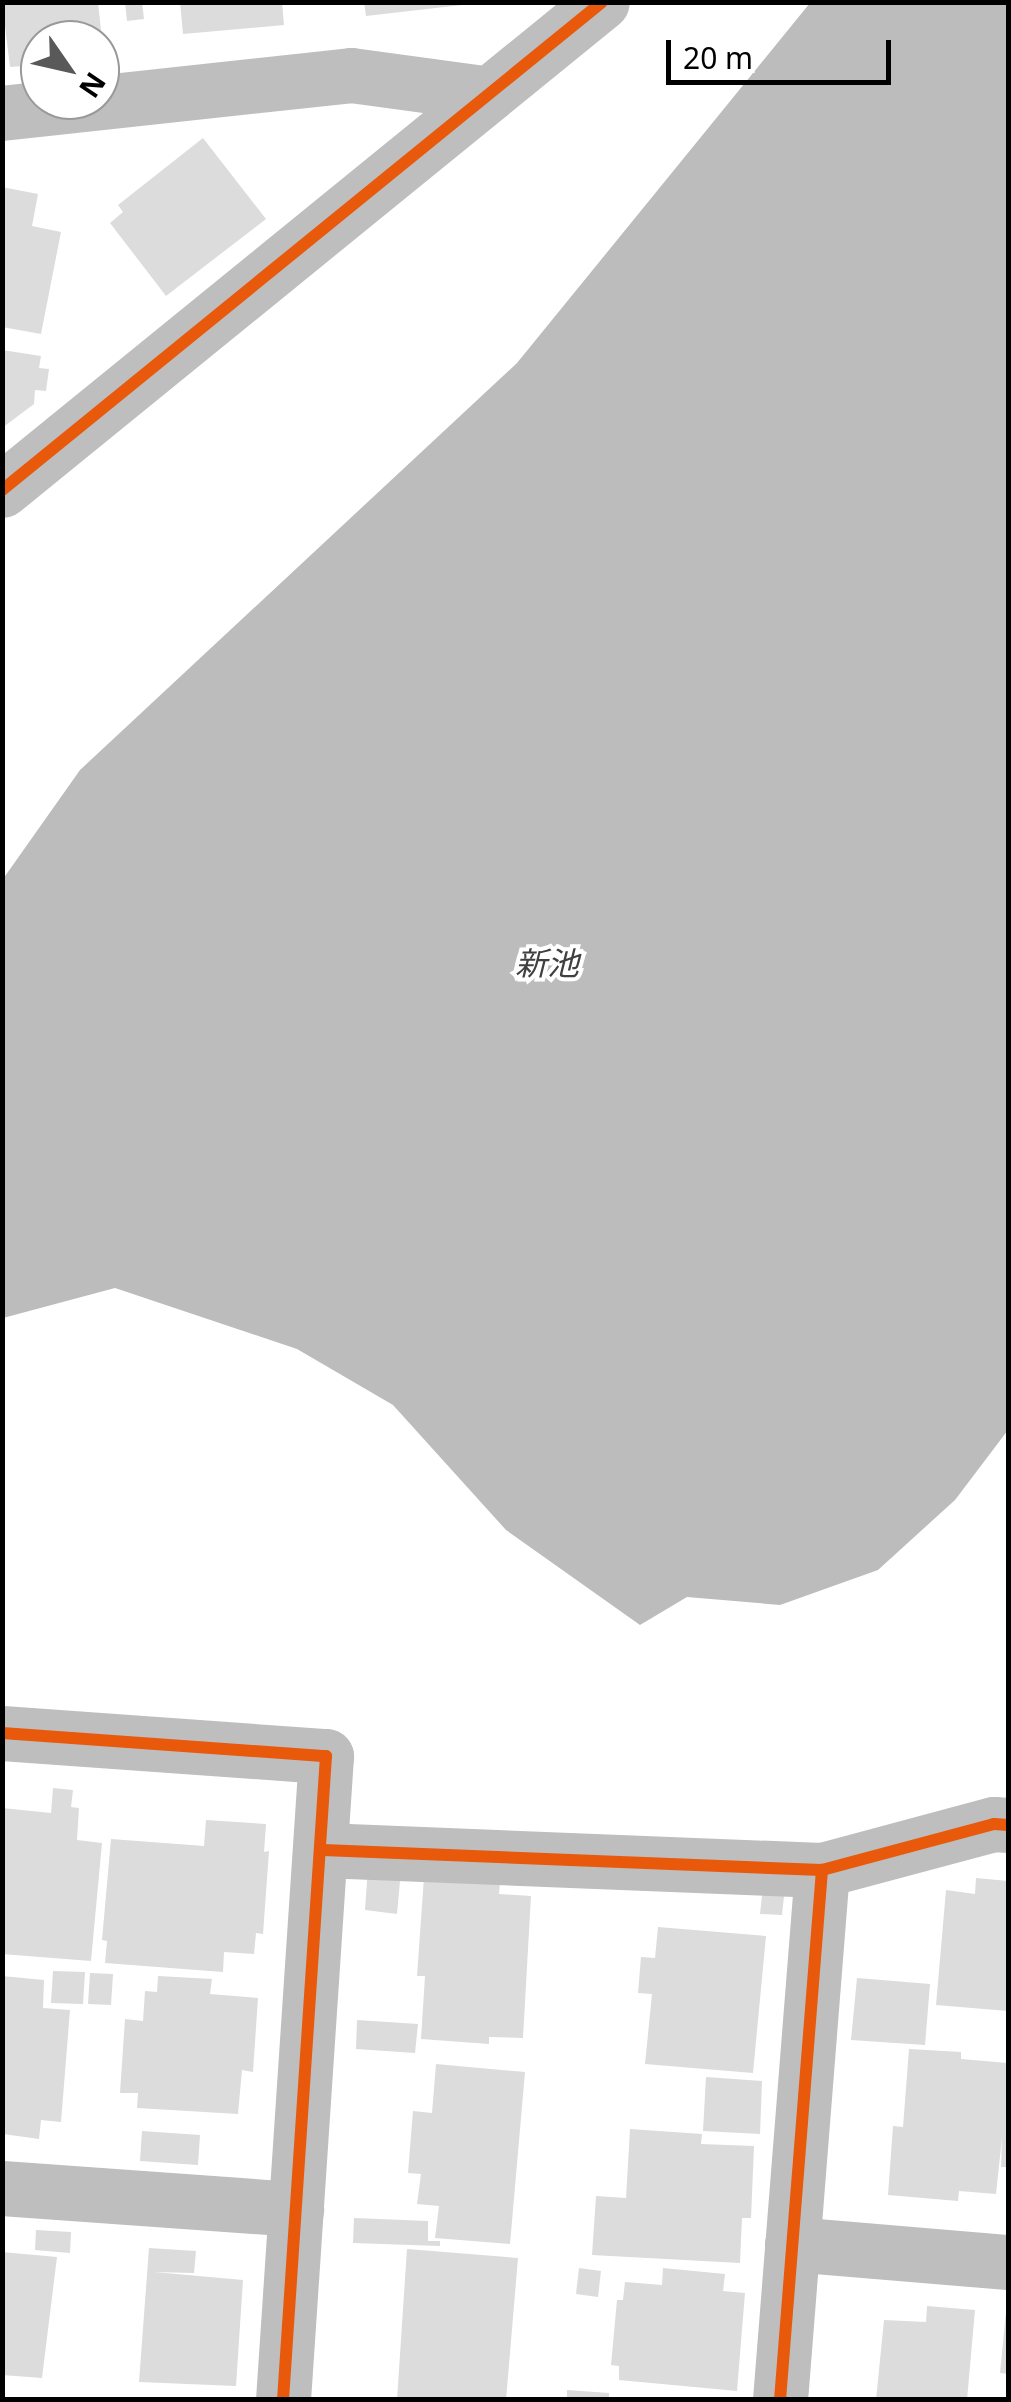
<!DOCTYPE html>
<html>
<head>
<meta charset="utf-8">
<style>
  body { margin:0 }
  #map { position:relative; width:1011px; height:2402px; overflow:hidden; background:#fff; font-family:"Noto Sans","Noto Sans JP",sans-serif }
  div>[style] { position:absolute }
  .water>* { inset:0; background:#bcbcbc }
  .building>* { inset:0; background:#dcdcdc }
  .street>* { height:55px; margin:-27.5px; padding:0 27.5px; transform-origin:27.5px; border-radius:27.5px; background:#bebebe }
  .cycleway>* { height:12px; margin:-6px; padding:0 6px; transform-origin:6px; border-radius:6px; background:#e8590c }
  span { translate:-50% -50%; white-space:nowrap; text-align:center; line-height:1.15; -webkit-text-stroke:8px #fff; paint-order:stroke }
  .water-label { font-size:32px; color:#404040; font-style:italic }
  .frame { position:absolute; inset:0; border:5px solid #000; pointer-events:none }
  .north { position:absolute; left:20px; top:20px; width:100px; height:100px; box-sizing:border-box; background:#fff; border:2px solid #999; border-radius:50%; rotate:124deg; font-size:28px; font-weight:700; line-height:40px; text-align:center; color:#000 }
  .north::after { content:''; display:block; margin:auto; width:35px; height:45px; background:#595959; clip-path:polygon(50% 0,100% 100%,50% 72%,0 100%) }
  .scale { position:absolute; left:666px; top:40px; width:225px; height:45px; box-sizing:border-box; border:5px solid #000; border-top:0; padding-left:12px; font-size:30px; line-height:35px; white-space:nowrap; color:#000; -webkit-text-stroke:8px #fff; paint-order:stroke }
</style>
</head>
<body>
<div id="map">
  <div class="water">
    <div style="clip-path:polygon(810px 3px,1008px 3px,1008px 1430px,955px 1500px,878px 1570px,780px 1605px,687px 1597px,640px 1625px,506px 1530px,393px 1405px,297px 1349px,115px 1288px,3px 1318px,3px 879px,80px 770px,517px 363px)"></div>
  </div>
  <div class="building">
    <div style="clip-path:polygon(2px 2px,98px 2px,102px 40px,40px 40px,40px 65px,10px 67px)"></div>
    <div style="clip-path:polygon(125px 2px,142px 2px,144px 19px,127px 21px)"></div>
    <div style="clip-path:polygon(180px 2px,282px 2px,284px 25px,183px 34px)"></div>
    <div style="clip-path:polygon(364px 2px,462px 2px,462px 5px,366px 16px)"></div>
    <div style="clip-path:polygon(203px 138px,266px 219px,166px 296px,110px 223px,123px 212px,118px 205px)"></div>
    <div style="clip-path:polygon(2px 187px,38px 194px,32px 226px,61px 232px,41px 334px,2px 327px)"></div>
    <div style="clip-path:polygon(2px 350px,41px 356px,39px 368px,49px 369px,46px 391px,35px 390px,34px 404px,2px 428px)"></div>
    <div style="clip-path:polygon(53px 1788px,73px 1790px,71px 1807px,79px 1808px,77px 1840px,102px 1843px,91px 1961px,2px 1954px,2px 1808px,51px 1813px)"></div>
    <div style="clip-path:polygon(206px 1820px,266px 1824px,264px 1852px,269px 1851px,263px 1934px,256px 1933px,254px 1954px,224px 1952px,223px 1972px,105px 1963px,107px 1941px,102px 1940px,111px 1839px,204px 1846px)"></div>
    <div style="clip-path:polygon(368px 1867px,401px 1870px,397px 1914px,365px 1910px)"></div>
    <div style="clip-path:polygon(424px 1877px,500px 1882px,499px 1894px,531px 1896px,523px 2038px,489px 2037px,489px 2044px,421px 2039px,425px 1976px,417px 1976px)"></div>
    <div style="clip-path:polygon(976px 1878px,1008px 1881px,1008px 2011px,936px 2005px,946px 1890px,975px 1894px)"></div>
    <div style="clip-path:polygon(762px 1895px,784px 1896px,782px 1915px,760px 1914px)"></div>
    <div style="clip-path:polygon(658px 1927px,766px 1936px,753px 2073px,645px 2064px,652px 1994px,638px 1993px,641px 1957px,655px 1958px)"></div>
    <div style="clip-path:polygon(53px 1971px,85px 1972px,83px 2004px,51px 2003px)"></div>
    <div style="clip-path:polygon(90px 1973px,113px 1974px,111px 2005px,88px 2004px)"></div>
    <div style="clip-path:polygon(2px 1976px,44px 1980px,43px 2008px,70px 2010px,61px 2122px,41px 2120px,39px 2139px,3px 2134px)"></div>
    <div style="clip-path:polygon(158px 1976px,212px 1979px,210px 1994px,258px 1998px,253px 2072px,242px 2070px,238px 2114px,137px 2108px,138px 2093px,120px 2093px,125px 2019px,143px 2021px,145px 1991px,157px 1992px)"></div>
    <div style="clip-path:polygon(857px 1978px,930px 1984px,925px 2045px,851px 2040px)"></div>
    <div style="clip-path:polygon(357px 2020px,418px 2024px,415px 2053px,356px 2049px)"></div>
    <div style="clip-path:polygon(909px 2049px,961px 2052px,961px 2059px,1008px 2063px,1008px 2167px,1001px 2167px,1002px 2138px,996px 2194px,959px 2191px,958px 2201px,888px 2195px,893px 2126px,903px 2127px)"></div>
    <div style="clip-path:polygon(436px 2064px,525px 2072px,510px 2244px,435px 2238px,439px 2206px,417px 2204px,421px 2174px,408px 2173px,413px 2111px,432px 2113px)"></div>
    <div style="clip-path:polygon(706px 2077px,762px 2081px,760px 2134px,703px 2131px)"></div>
    <div style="clip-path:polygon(630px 2129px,702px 2134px,701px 2144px,754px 2146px,751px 2218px,742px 2218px,740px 2263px,592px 2255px,596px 2196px,626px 2198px)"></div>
    <div style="clip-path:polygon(142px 2131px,200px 2135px,198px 2165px,140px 2161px)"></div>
    <div style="clip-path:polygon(354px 2218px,428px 2221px,428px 2241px,440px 2241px,440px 2246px,353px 2243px)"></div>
    <div style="clip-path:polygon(36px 2230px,71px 2232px,70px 2253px,35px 2250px)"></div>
    <div style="clip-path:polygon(149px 2248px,196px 2251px,194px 2273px,154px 2272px,243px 2280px,236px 2386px,139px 2382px)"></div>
    <div style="clip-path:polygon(407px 2249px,518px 2258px,506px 2400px,397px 2400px)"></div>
    <div style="clip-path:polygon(2px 2252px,57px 2257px,42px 2378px,2px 2375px)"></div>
    <div style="clip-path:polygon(579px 2268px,601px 2271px,598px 2297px,576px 2294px)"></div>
    <div style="clip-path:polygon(663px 2268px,725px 2274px,723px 2291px,745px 2293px,737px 2391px,619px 2380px,619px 2366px,611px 2365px,617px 2300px,623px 2300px,625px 2282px,662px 2285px)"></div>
    <div style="clip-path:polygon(927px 2306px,975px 2310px,967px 2400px,876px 2400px,884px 2320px,926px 2322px)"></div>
    <div style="clip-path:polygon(1006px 2312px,1008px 2312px,1008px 2374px,1000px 2373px)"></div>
    <div style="clip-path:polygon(567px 2390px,609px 2393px,609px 2400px,567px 2400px)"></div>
  </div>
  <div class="street">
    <div style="left:2px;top:113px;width:351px;rotate:-6.2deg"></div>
    <div style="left:351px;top:75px;width:139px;rotate:7.8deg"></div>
    <div style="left:2px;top:490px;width:773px;rotate:-39.12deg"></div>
    <div style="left:2px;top:1733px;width:325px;rotate:4.1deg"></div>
    <div style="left:326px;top:1756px;width:645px;rotate:93.82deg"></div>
    <div style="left:323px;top:1850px;width:499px;rotate:2.3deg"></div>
    <div style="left:822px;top:1870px;width:178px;rotate:-15deg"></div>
    <div style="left:994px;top:1824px;width:14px;rotate:4deg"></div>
    <div style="left:2px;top:2188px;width:295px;rotate:4.1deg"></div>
    <div style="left:792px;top:2244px;width:217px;rotate:4.8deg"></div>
    <div style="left:780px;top:2400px;width:532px;rotate:-85.47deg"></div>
  </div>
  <div class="cycleway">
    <div style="left:2px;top:490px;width:773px;rotate:-39.12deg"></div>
    <div style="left:2px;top:1733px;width:325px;rotate:4.1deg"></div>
    <div style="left:326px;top:1756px;width:645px;rotate:93.82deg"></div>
    <div style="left:323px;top:1850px;width:499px;rotate:2.3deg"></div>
    <div style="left:822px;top:1870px;width:178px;rotate:-15deg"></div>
    <div style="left:994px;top:1824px;width:14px;rotate:4deg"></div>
    <div style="left:780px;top:2400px;width:532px;rotate:-85.47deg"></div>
  </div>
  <div class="water-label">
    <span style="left:547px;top:963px">新池</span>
  </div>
  <div class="frame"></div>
  <div class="north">N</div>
  <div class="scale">20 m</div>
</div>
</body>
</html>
